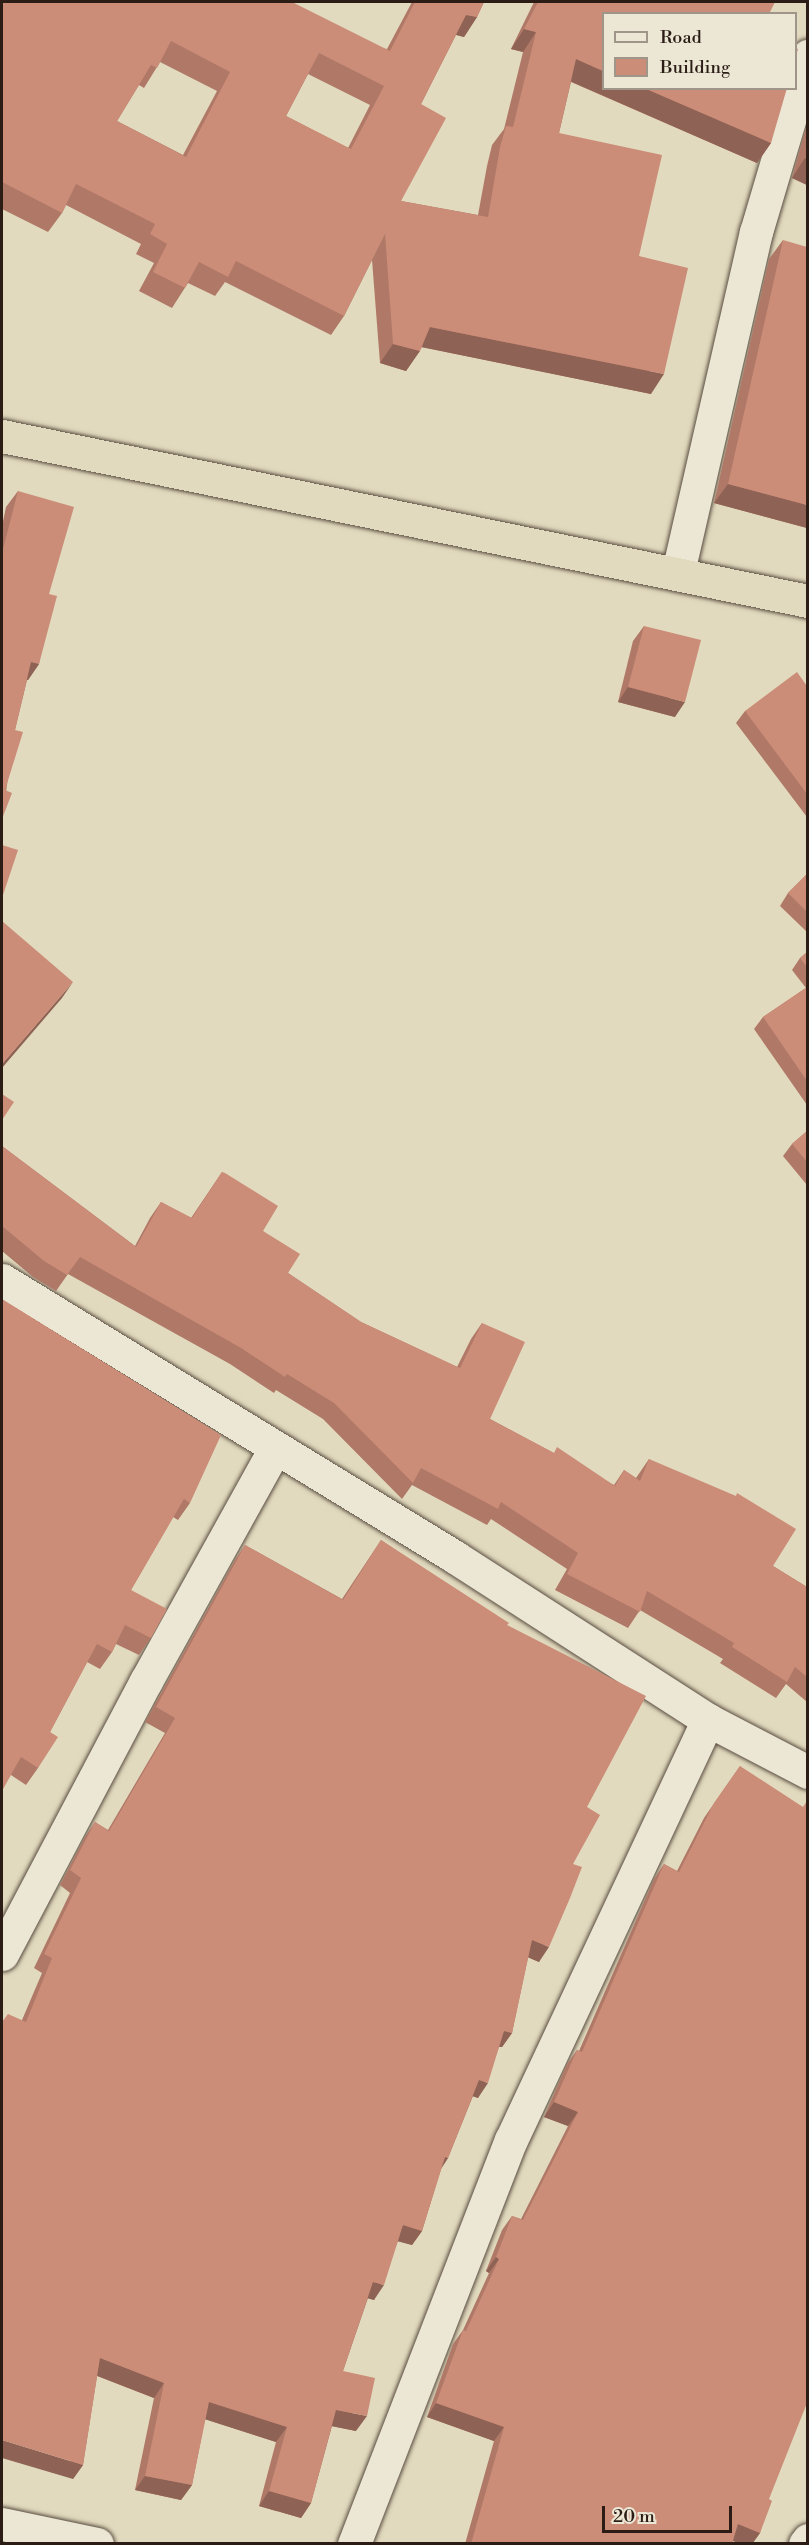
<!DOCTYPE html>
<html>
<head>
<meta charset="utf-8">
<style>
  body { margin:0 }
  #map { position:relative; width:809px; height:2545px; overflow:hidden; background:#e2dabe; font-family:"Libre Bodoni",serif }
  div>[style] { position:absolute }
  .roads { filter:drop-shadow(0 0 2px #594c40) drop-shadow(0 0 2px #594c40) }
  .street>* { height:33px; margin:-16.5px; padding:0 16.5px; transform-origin:16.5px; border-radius:16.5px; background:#ece7d5 }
  .highway>* { height:33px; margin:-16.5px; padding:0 16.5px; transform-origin:16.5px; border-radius:16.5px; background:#e2dabe }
  .wall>* { inset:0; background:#af7867 }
  .shaded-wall>* { inset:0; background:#8e6254 }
  .building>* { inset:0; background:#cb8c78 }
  span { translate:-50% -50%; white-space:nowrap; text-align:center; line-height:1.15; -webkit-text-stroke:5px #ece7d5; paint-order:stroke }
  .frame { position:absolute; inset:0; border:3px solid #2b1d16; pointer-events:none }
  .legend { position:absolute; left:602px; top:12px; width:195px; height:78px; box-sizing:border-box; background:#ece7d5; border:2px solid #9f9689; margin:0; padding:8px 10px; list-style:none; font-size:18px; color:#2b1d16 }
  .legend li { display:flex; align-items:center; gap:12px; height:30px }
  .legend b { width:30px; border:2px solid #9f9689 }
  .scale { position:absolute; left:602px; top:2506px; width:130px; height:27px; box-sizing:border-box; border:3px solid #2b1d16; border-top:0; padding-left:8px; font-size:18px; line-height:21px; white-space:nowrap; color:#2b1d16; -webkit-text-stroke:4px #ece7d5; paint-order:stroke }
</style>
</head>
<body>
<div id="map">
  <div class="roads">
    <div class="street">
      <div style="left:678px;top:572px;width:349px;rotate:-77.1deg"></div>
      <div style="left:756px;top:232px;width:184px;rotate:-73.5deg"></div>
      <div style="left:2px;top:1280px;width:531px;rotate:31.44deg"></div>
      <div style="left:455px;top:1557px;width:301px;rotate:32.8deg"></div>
      <div style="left:708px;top:1720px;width:113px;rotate:27.5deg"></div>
      <div style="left:2px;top:1954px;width:309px;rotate:-62.2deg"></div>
      <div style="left:146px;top:1681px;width:266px;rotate:-61deg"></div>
      <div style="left:2px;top:2524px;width:97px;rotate:11.9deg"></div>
      <div style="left:354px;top:2544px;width:433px;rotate:-68.8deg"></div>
      <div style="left:511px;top:2140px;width:464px;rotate:-64.9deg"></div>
      <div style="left:805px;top:2544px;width:5px;rotate:-53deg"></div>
    </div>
    <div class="highway">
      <div style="left:2px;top:436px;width:823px;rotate:11.57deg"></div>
    </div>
  </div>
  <div class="wall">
    <div style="clip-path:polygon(evenodd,2px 2px,387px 49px,412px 2px,484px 2px,477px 17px,464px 37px,456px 35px,421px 104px,401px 201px,478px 215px,487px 166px,492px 145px,504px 129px,523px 52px,511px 49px,534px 2px,775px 2px,603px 14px,771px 143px,757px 163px,571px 82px,559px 133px,639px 256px,651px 394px,422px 347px,406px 371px,380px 363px,372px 260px,344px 316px,331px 335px,225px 282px,215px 296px,188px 283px,172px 308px,139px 291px,154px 263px,136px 254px,141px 244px,66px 205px,62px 213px,48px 232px,2px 209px,2px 2px,160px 62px,217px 91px,183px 155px,117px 121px,139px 85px,144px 88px,160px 62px,2px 2px,308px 74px,370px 105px,348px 148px,286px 116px,308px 74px)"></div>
    <div style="clip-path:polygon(807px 124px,807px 185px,792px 178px)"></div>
    <div style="clip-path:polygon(783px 240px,807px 528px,714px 503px,769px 259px)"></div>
    <div style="clip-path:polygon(18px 491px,49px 594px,39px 664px,28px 680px,27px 680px,15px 730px,2px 819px,2px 526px,6px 507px)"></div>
    <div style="clip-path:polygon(644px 626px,675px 717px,618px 702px,633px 641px)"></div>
    <div style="clip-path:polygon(807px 686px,807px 817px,736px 723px,745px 711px)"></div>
    <div style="clip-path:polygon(807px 874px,807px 932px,780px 906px,788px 893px)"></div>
    <div style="clip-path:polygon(807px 952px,807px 1105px,754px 1029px,763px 1017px,806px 988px,792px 970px,800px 958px)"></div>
    <div style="clip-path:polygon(807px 1131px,807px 1185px,783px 1156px,792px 1144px)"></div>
    <div style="clip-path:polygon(2px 1146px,135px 1246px,150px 1218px,161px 1202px,191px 1218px,222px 1172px,263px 1231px,288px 1273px,361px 1322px,457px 1367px,471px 1339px,482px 1323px,490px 1419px,614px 1485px,624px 1470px,636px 1478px,649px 1459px,773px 1566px,807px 1587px,807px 1702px,786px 1684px,776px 1698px,720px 1663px,723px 1659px,640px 1610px,628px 1628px,555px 1590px,567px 1569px,491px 1519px,487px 1525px,412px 1485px,402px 1499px,323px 1419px,276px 1390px,274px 1393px,230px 1364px,68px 1274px,56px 1291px,33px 1277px,2px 1251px)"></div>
    <div style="clip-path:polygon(2px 1299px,190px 1503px,178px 1520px,173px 1517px,131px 1590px,151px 1638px,139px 1655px,116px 1644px,112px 1652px,100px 1669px,87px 1662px,50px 1732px,38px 1768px,26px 1785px,11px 1775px)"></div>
    <div style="clip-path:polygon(381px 1540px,507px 1625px,587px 1807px,573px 1864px,539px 1962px,528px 1957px,512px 2033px,502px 2047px,499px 2047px,478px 2098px,473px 2096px,448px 2158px,441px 2169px,422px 2231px,412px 2245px,398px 2241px,374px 2300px,368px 2298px,343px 2371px,356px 2431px,332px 2426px,311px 2503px,301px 2518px,259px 2506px,276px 2442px,205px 2419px,192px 2485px,181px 2500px,135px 2490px,154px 2398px,97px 2376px,83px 2465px,73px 2479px,22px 2020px,42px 1973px,34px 1968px,70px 1893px,60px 1885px,85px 1837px,95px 1822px,108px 1830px,165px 1733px,145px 1722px,235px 1560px,245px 1545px,342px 1599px)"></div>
    <div style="clip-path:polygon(740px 1766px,769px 2499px,760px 2533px,752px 2544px,740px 2544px,733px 2540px,732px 2544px,465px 2544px,494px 2441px,427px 2417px,453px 2344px,463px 2330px,489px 2273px,486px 2271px,502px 2230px,512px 2216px,521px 2219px,568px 2126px,544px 2117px,567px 2064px,577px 2050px,579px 2051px,654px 1879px,664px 1864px,677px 1871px,704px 1818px)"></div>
  </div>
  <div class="shaded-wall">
    <div style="clip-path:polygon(466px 15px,477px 17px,464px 37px,453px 34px)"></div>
    <div style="clip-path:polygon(524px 29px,536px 32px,523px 52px,511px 49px)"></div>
    <div style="clip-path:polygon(576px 59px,603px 71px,603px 88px,644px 88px,771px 143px,757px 163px,563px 78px)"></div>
    <div style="clip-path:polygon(805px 158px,807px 159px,807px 185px,792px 178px)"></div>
    <div style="clip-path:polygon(430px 327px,664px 374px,651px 394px,416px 346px)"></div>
    <div style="clip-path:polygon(393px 344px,420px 351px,406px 371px,380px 363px)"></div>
    <div style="clip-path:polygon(728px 484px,807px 505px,807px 528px,714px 503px)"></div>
    <div style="clip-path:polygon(31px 662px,39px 664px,28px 680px,20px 678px)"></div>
    <div style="clip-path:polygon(628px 687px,685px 702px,675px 717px,618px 702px)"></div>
    <div style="clip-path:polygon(73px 982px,62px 998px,2px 1068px,2px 1064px)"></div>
    <div style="clip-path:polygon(532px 1940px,549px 1947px,539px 1962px,522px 1955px)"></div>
    <div style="clip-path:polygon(504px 2031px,512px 2033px,502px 2047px,494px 2046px)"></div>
    <div style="clip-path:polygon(479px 2080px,488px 2083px,478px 2098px,469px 2095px)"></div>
    <div style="clip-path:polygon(554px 2102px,578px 2112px,568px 2126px,544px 2117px)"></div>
    <div style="clip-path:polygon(445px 2157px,448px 2158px,438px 2173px)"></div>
    <div style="clip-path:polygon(403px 2225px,422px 2231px,412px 2245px,393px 2240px)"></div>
    <div style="clip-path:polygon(496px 2257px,499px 2259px,489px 2273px,486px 2271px)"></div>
    <div style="clip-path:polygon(373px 2282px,384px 2285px,374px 2300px,363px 2297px)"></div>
    <div style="clip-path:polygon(100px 2358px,164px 2383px,154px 2398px,90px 2373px)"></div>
    <div style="clip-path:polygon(209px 2402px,287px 2427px,276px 2442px,198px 2417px)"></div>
    <div style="clip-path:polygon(436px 2403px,504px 2427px,494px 2441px,427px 2417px)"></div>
    <div style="clip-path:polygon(336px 2410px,367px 2416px,356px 2431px,326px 2425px)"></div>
    <div style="clip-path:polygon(2px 2440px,83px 2465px,73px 2479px,2px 2458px)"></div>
    <div style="clip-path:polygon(145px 2476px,192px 2485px,181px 2500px,135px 2490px)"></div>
    <div style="clip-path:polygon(269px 2491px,311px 2503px,301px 2518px,259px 2506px)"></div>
    <div style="clip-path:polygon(738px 2524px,760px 2533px,752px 2544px,740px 2544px,728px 2539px)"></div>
  </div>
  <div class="building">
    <div style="clip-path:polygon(evenodd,2px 2px,292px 2px,390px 51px,415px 2px,484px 2px,477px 17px,466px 15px,421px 104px,446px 118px,401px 201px,488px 217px,500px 147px,506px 126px,513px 127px,536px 32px,524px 29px,538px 2px,775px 2px,769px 14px,603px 14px,603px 71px,576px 59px,559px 133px,662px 155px,639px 256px,688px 268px,664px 374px,430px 327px,420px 351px,393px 344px,385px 234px,344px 316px,236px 261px,228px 277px,199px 262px,185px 288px,153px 272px,167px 244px,150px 234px,155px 224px,76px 184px,62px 213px,2px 182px,2px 2px,171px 41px,230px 72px,186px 157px,117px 121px,151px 65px,157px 68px,171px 41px,2px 2px,319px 53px,384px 86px,351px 149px,286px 116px,319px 53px)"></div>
    <div style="clip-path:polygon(795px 48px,798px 49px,795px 59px)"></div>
    <div style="clip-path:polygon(644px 88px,787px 88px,771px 143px)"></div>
    <div style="clip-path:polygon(783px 240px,807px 247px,807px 505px,728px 484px)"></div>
    <div style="clip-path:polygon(18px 491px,74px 507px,49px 594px,57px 596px,39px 664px,31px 662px,15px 730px,23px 732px,5px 790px,12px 793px,2px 819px,2px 553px)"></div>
    <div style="clip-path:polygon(644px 626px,701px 640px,685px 702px,628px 687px)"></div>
    <div style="clip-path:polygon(797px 672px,807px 686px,807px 794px,745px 711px)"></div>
    <div style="clip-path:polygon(2px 845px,18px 850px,2px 898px)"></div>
    <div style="clip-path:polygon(807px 874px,807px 912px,788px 893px)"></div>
    <div style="clip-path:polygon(2px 921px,73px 982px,2px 1064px)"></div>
    <div style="clip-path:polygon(807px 952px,807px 967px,800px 958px)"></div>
    <div style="clip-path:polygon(807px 987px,807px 1081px,763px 1017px)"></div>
    <div style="clip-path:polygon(2px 1094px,14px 1102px,2px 1120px)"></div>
    <div style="clip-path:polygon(807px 1131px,807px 1162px,792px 1144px)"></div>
    <div style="clip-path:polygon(2px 1146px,136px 1247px,161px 1202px,192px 1218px,222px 1172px,225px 1173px,278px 1206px,263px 1231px,300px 1254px,288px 1273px,361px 1322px,460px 1368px,482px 1323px,525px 1342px,490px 1419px,554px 1453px,557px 1447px,615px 1486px,624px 1470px,640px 1481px,649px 1459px,736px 1496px,737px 1493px,796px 1529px,773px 1566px,807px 1587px,807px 1677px,795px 1667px,787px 1682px,732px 1647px,734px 1643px,647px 1591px,640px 1612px,567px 1574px,578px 1553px,501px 1502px,498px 1509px,421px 1468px,413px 1483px,334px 1403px,287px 1374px,285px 1377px,241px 1348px,80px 1257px,67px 1275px,44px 1261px,2px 1226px)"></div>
    <div style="clip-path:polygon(2px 1299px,221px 1435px,190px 1503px,184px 1499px,131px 1590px,167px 1609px,151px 1638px,125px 1625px,112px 1652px,97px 1644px,50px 1732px,58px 1737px,38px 1768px,21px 1757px,2px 1791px)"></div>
    <div style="clip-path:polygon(381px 1540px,509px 1623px,507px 1625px,646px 1696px,587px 1807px,600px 1815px,573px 1864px,582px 1867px,570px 1898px,549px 1947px,532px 1940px,512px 2033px,504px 2031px,488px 2083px,479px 2080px,448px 2158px,445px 2157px,422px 2231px,403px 2225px,384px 2285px,373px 2282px,343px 2371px,375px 2378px,367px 2416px,336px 2410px,311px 2503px,269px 2491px,287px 2427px,209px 2402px,192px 2485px,145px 2476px,164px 2383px,100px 2358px,83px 2465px,2px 2440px,2px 2022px,8px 2014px,26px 2022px,52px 1958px,44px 1954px,81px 1878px,70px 1870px,95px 1822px,109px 1831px,175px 1718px,156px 1707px,245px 1545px,343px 1600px)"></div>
    <div style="clip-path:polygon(740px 1766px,803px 1807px,807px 1801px,807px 2403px,769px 2499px,772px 2501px,760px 2533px,738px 2524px,732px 2544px,471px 2544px,504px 2427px,436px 2403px,463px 2330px,466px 2331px,499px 2259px,496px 2257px,512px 2216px,523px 2220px,578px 2112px,554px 2102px,577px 2050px,582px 2052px,664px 1864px,679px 1872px,714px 1803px)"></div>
  </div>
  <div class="frame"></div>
  <ul class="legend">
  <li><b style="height:8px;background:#ece7d5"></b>Road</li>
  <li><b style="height:16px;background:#cb8c78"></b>Building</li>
  </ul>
  <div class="scale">20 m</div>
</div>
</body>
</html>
